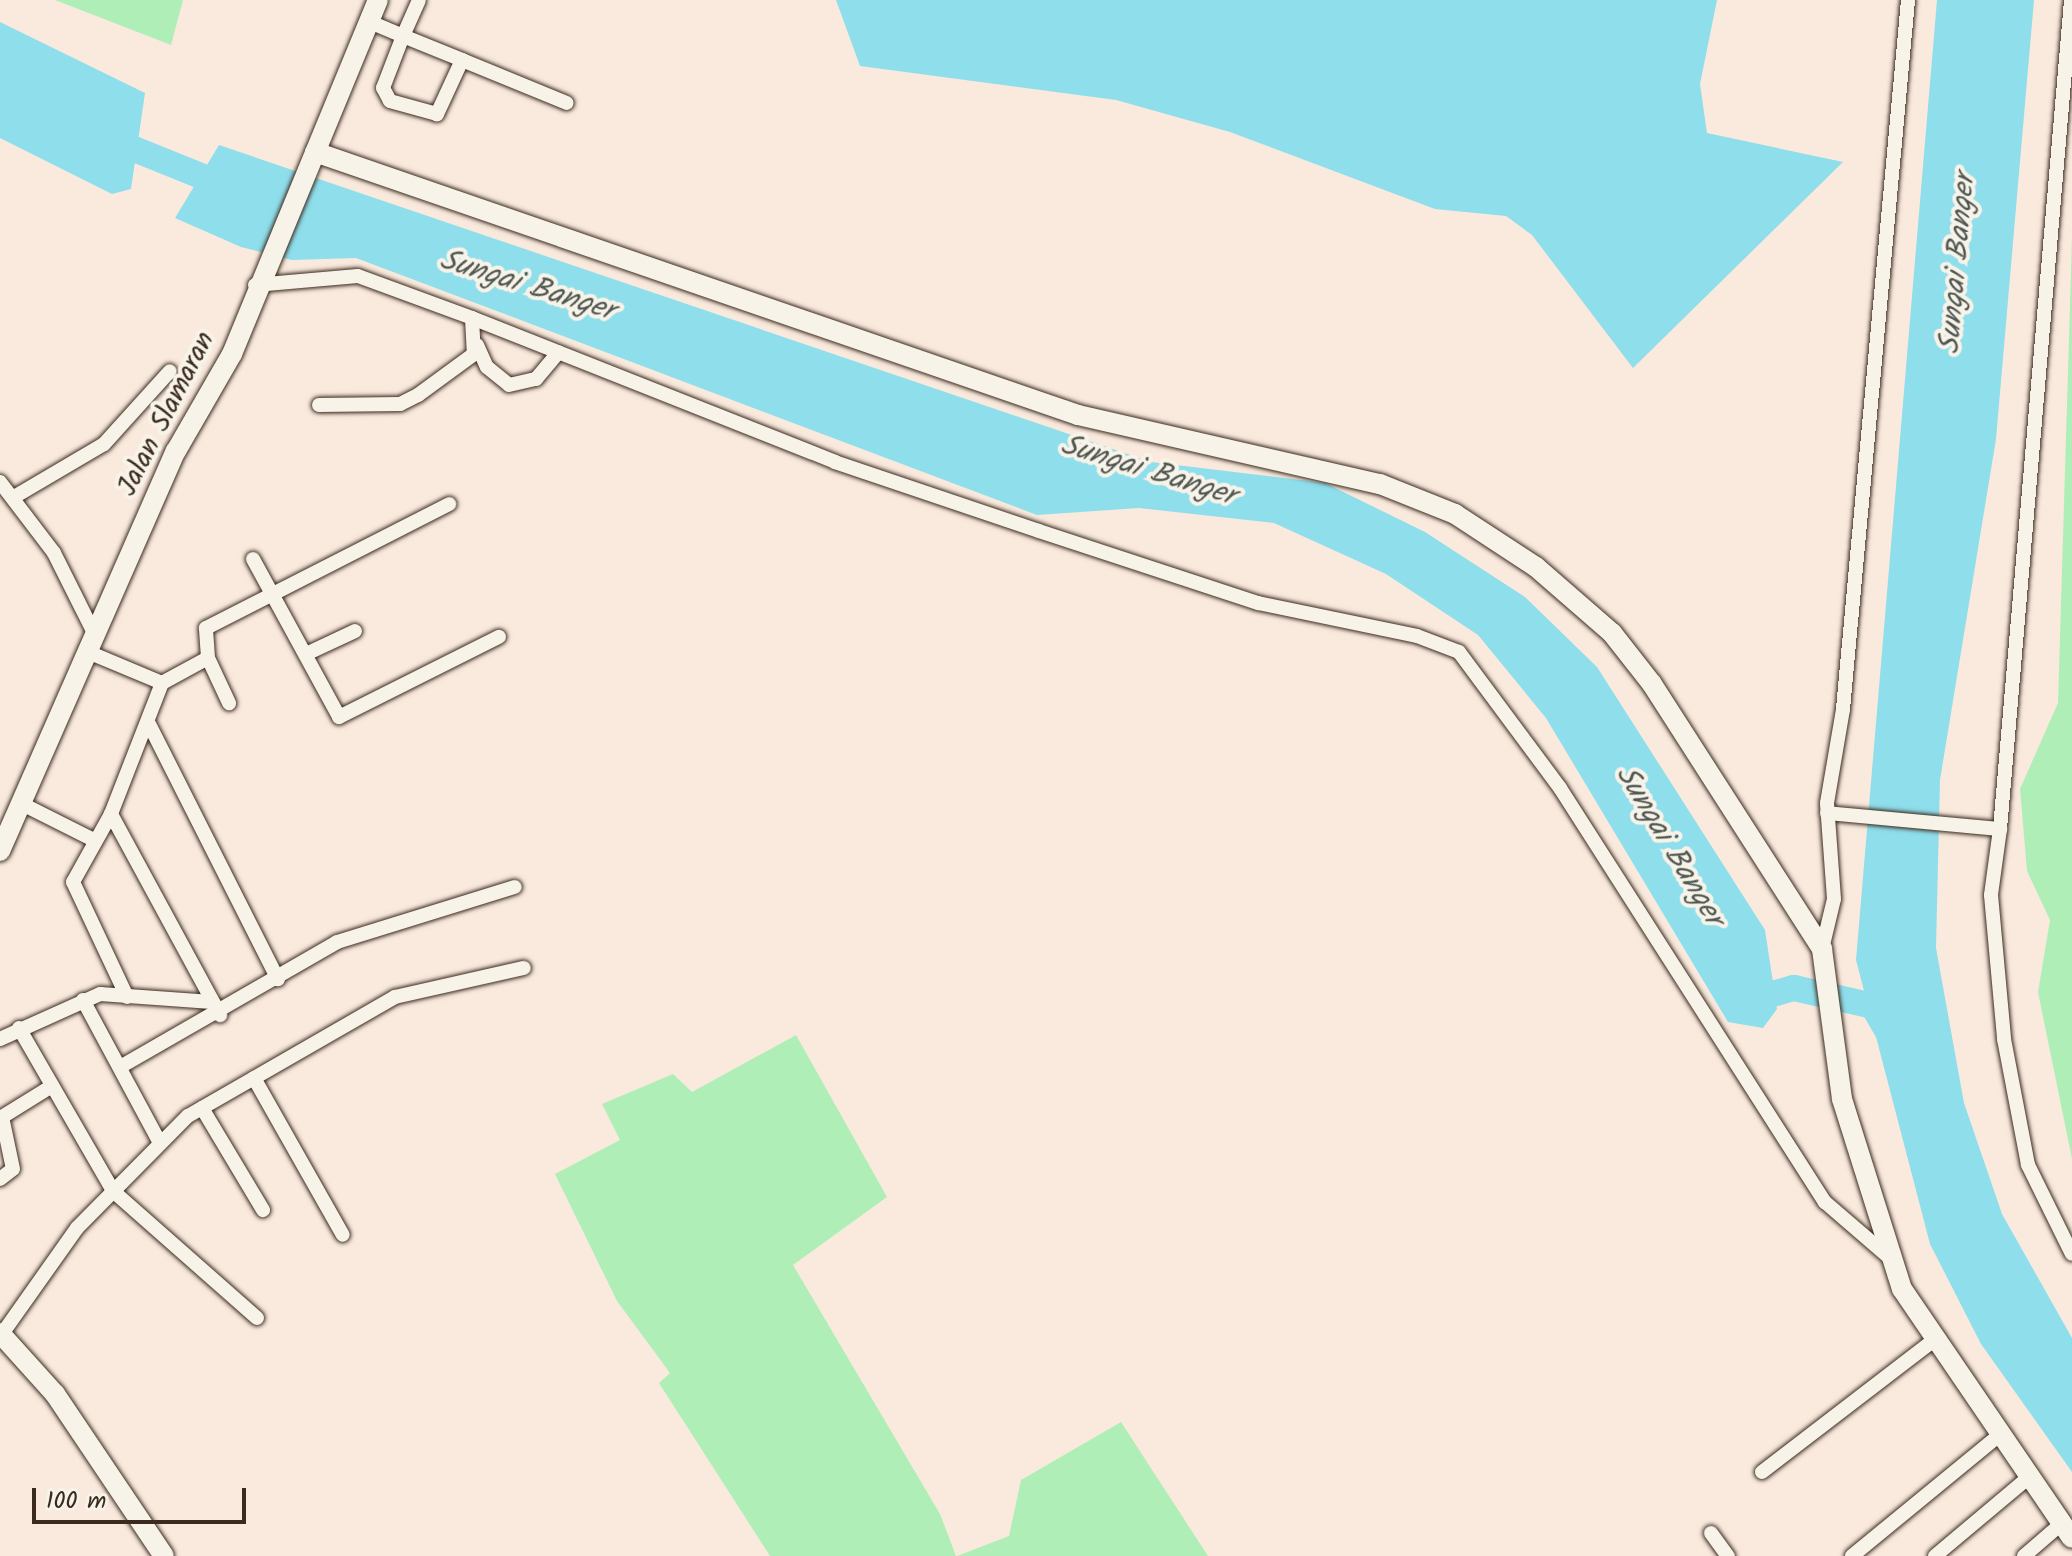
<!DOCTYPE html>
<html>
<head>
<meta charset="utf-8">
<style>
  body { margin:0 }
  #map { position:relative; width:2072px; height:1556px; overflow:hidden; background:#f9eadd; font-family:Kalam,sans-serif }
  div>[style] { position:absolute }
  .green>* { inset:0; background:#afefb7 }
  .water>* { inset:0; background:#8fdeec }
  .river>* { height:26px; margin:-13px; padding:0 13px; transform-origin:13px; border-radius:13px; background:#8fdeec }
  .roads { filter:drop-shadow(0 0 2px #3b2a1e) drop-shadow(0 0 2px #3b2a1e) }
  .street>* { height:14px; margin:-7px; padding:0 7px; transform-origin:7px; border-radius:7px; background:#f7f3e8 }
  .secondary>* { height:20px; margin:-10px; padding:0 10px; transform-origin:10px; border-radius:10px; background:#f7f3e8 }
  span { translate:-50% -50%; white-space:nowrap; text-align:center; line-height:1.15; -webkit-text-stroke:8px #f7f3e8; paint-order:stroke }
  .street-label { font-size:28px; color:#3b2a1e }
  .water-label { font-size:30px; color:#505752; font-style:italic }
  .scale { position:absolute; left:32px; top:1488px; width:214px; height:36px; box-sizing:border-box; border:4px solid #3b2a1e; border-top:0; padding-left:10px; font-size:24px; line-height:28px; white-space:nowrap; color:#3b2a1e; -webkit-text-stroke:6px #f7f3e8; paint-order:stroke }
</style>
</head>
<body>
<div id="map">
  <div class="green">
    <div style="clip-path:polygon(55px 0,183px 0,171px 45px)"></div>
    <div style="clip-path:polygon(2072px 238px,2072px 1159px,2038px 992px,2050px 920px,2027px 871px,2020px 789px,2058px 703px)"></div>
    <div style="clip-path:polygon(796px 1035px,887px 1197px,793px 1265px,940px 1514px,956px 1556px,770px 1556px,659px 1383px,670px 1373px,617px 1301px,555px 1174px,620px 1140px,602px 1104px,673px 1074px,692px 1092px)"></div>
    <div style="clip-path:polygon(1121px 1422px,1208px 1556px,957px 1556px,1009px 1536px,1021px 1480px)"></div>
  </div>
  <div class="water">
    <div style="clip-path:polygon(836px 0,1717px 0,1700px 84px,1707px 133px,1843px 162px,1633px 368px,1532px 235px,1506px 216px,1435px 209px,1230px 132px,1116px 100px,860px 66px)"></div>
    <div style="clip-path:polygon(1937px 0,2034px 0,1996px 439px,1940px 780px,1936px 948px,1964px 1103px,2002px 1214px,2072px 1338px,2072px 1472px,1981px 1344px,1930px 1244px,1856px 960px)"></div>
    <div style="clip-path:polygon(0 22px,145px 93px,131px 189px,112px 194px,0 138px)"></div>
    <div style="clip-path:polygon(219px 145px,1151px 462px,1325px 483px,1425px 532px,1525px 597px,1597px 667px,1765px 930px,1777px 1009px,1763px 1028px,1728px 1022px,1546px 718px,1478px 635px,1386px 574px,1274px 523px,1139px 508px,1037px 515px,356px 258px,292px 260px,241px 247px,175px 218px)"></div>
  </div>
  <div class="river">
    <div style="left:107px;top:138px;width:136px;rotate:22deg"></div>
    <div style="left:1749px;top:973px;width:30px;rotate:48deg"></div>
    <div style="left:1769px;top:995px;width:26px;rotate:-16deg"></div>
    <div style="left:1794px;top:988px;width:81px;rotate:12.8deg"></div>
    <div style="left:1873px;top:1006px;width:28px;rotate:60deg"></div>
  </div>
  <div class="roads">
    <div class="street">
      <div style="left:370px;top:22px;width:36px;rotate:23deg"></div>
      <div style="left:403px;top:36px;width:64px;rotate:22.1deg"></div>
      <div style="left:462px;top:60px;width:60px;rotate:114.8deg"></div>
      <div style="left:437px;top:114px;width:49px;rotate:-164.5deg"></div>
      <div style="left:390px;top:101px;width:15px;rotate:-118deg"></div>
      <div style="left:383px;top:88px;width:56px;rotate:-69deg"></div>
      <div style="left:403px;top:36px;width:39px;rotate:-66deg"></div>
      <div style="left:462px;top:60px;width:113px;rotate:22.3deg"></div>
      <div style="left:255px;top:285px;width:103px;rotate:-5deg"></div>
      <div style="left:358px;top:276px;width:121px;rotate:20.2deg"></div>
      <div style="left:472px;top:318px;width:36px;rotate:87deg"></div>
      <div style="left:474px;top:354px;width:69px;rotate:143.8deg"></div>
      <div style="left:418px;top:395px;width:20px;rotate:153deg"></div>
      <div style="left:400px;top:404px;width:81px;rotate:179.3deg"></div>
      <div style="left:472px;top:318px;width:391px;rotate:21.6deg"></div>
      <div style="left:835px;top:462px;width:215px;rotate:18.7deg"></div>
      <div style="left:1039px;top:531px;width:231px;rotate:18.2deg"></div>
      <div style="left:1258px;top:603px;width:162px;rotate:11.7deg"></div>
      <div style="left:1417px;top:636px;width:45px;rotate:20.9deg"></div>
      <div style="left:1459px;top:652px;width:169px;rotate:53.4deg"></div>
      <div style="left:1560px;top:788px;width:492px;rotate:57.4deg"></div>
      <div style="left:1825px;top:1202px;width:87px;rotate:40.8deg"></div>
      <div style="left:477px;top:345px;width:24px;rotate:66deg"></div>
      <div style="left:487px;top:367px;width:28px;rotate:39deg"></div>
      <div style="left:509px;top:385px;width:28px;rotate:-13deg"></div>
      <div style="left:536px;top:379px;width:35px;rotate:-50deg"></div>
      <div style="left:0;top:482px;width:89px;rotate:52.7deg"></div>
      <div style="left:54px;top:553px;width:92px;rotate:63.4deg"></div>
      <div style="left:14px;top:497px;width:104px;rotate:-30.5deg"></div>
      <div style="left:104px;top:444px;width:98px;rotate:-47.9deg"></div>
      <div style="left:253px;top:559px;width:180px;rotate:61.4deg"></div>
      <div style="left:339px;top:717px;width:179px;rotate:-26.6deg"></div>
      <div style="left:88px;top:652px;width:80px;rotate:22.7deg"></div>
      <div style="left:162px;top:683px;width:141px;rotate:111.3deg"></div>
      <div style="left:111px;top:814px;width:78px;rotate:119.2deg"></div>
      <div style="left:73px;top:882px;width:127px;rotate:64.8deg"></div>
      <div style="left:306px;top:654px;width:54px;rotate:-25.1deg"></div>
      <div style="left:208px;top:658px;width:50px;rotate:65deg"></div>
      <div style="left:162px;top:683px;width:52px;rotate:-28.5deg"></div>
      <div style="left:208px;top:658px;width:30px;rotate:-94deg"></div>
      <div style="left:206px;top:628px;width:273px;rotate:-27deg"></div>
      <div style="left:149px;top:724px;width:286px;rotate:63.2deg"></div>
      <div style="left:22px;top:804px;width:80px;rotate:26.6deg"></div>
      <div style="left:1827px;top:813px;width:174px;rotate:5.3deg"></div>
      <div style="left:2000px;top:829px;width:832px;rotate:-85.1deg"></div>
      <div style="left:111px;top:814px;width:229px;rotate:61.5deg"></div>
      <div style="left:2000px;top:829px;width:67px;rotate:97.8deg"></div>
      <div style="left:1991px;top:895px;width:145px;rotate:84.8deg"></div>
      <div style="left:2004px;top:1039px;width:128px;rotate:79.2deg"></div>
      <div style="left:2028px;top:1165px;width:99px;rotate:63.7deg"></div>
      <div style="left:1822px;top:949px;width:51px;rotate:-76.5deg"></div>
      <div style="left:1834px;top:899px;width:96px;rotate:-94.2deg"></div>
      <div style="left:1827px;top:803px;width:95px;rotate:-80.3deg"></div>
      <div style="left:1843px;top:709px;width:712px;rotate:-84.76deg"></div>
      <div style="left:83px;top:1000px;width:160px;rotate:61.7deg"></div>
      <div style="left:19px;top:1028px;width:188px;rotate:60deg"></div>
      <div style="left:113px;top:1191px;width:192px;rotate:41.4deg"></div>
      <div style="left:0;top:1039px;width:110px;rotate:-24.2deg"></div>
      <div style="left:100px;top:994px;width:112px;rotate:4.1deg"></div>
      <div style="left:120px;top:1067px;width:250px;rotate:-29.9deg"></div>
      <div style="left:337px;top:942px;width:186px;rotate:-17.2deg"></div>
      <div style="left:254px;top:1078px;width:180px;rotate:60.5deg"></div>
      <div style="left:202px;top:1108px;width:119px;rotate:59.1deg"></div>
      <div style="left:0;top:1179px;width:16px;rotate:-38deg"></div>
      <div style="left:13px;top:1169px;width:53px;rotate:-101.9deg"></div>
      <div style="left:2px;top:1117px;width:59px;rotate:-31.8deg"></div>
      <div style="left:2px;top:1334px;width:130px;rotate:-54.7deg"></div>
      <div style="left:77px;top:1228px;width:158px;rotate:-45.3deg"></div>
      <div style="left:188px;top:1116px;width:239px;rotate:-29.9deg"></div>
      <div style="left:395px;top:997px;width:132px;rotate:-12.7deg"></div>
      <div style="left:1762px;top:1472px;width:217px;rotate:-37.5deg"></div>
      <div style="left:1711px;top:1533px;width:29px;rotate:54deg"></div>
      <div style="left:1852px;top:1556px;width:189px;rotate:-39.4deg"></div>
      <div style="left:1935px;top:1556px;width:123px;rotate:-40deg"></div>
      <div style="left:2024px;top:1556px;width:49px;rotate:-40.9deg"></div>
    </div>
    <div class="secondary">
      <div style="left:315px;top:152px;width:807px;rotate:19.02deg"></div>
      <div style="left:1078px;top:415px;width:310px;rotate:12.9deg"></div>
      <div style="left:1380px;top:484px;width:81px;rotate:21.8deg"></div>
      <div style="left:1455px;top:514px;width:97px;rotate:33.2deg"></div>
      <div style="left:1536px;top:567px;width:101px;rotate:41deg"></div>
      <div style="left:1612px;top:633px;width:65px;rotate:51.9deg"></div>
      <div style="left:1652px;top:684px;width:315px;rotate:57.3deg"></div>
      <div style="left:1822px;top:949px;width:151px;rotate:82.4deg"></div>
      <div style="left:1842px;top:1099px;width:199px;rotate:72.5deg"></div>
      <div style="left:1902px;top:1289px;width:301px;rotate:55.7deg"></div>
      <div style="left:0;top:851px;width:437px;rotate:-66.3deg"></div>
      <div style="left:176px;top:451px;width:112px;rotate:-60deg"></div>
      <div style="left:232px;top:354px;width:383px;rotate:-67.6deg"></div>
      <div style="left:0;top:1333px;width:82px;rotate:48deg"></div>
      <div style="left:55px;top:1394px;width:195px;rotate:56.1deg"></div>
    </div>
  </div>
  <div class="street-label">
    <span style="left:167px;top:414px;rotate:-63deg">Jalan Slamaran</span>
  </div>
  <div class="water-label">
    <span style="left:1958px;top:264px;rotate:-85deg">Sungai Banger</span>
    <span style="left:527px;top:286px;rotate:17deg">Sungai Banger</span>
    <span style="left:1148px;top:471px;rotate:17deg">Sungai Banger</span>
    <span style="left:1669px;top:846px;rotate:59deg">Sungai Banger</span>
  </div>
  <div class="scale">100 m</div>
</div>
</body>
</html>
